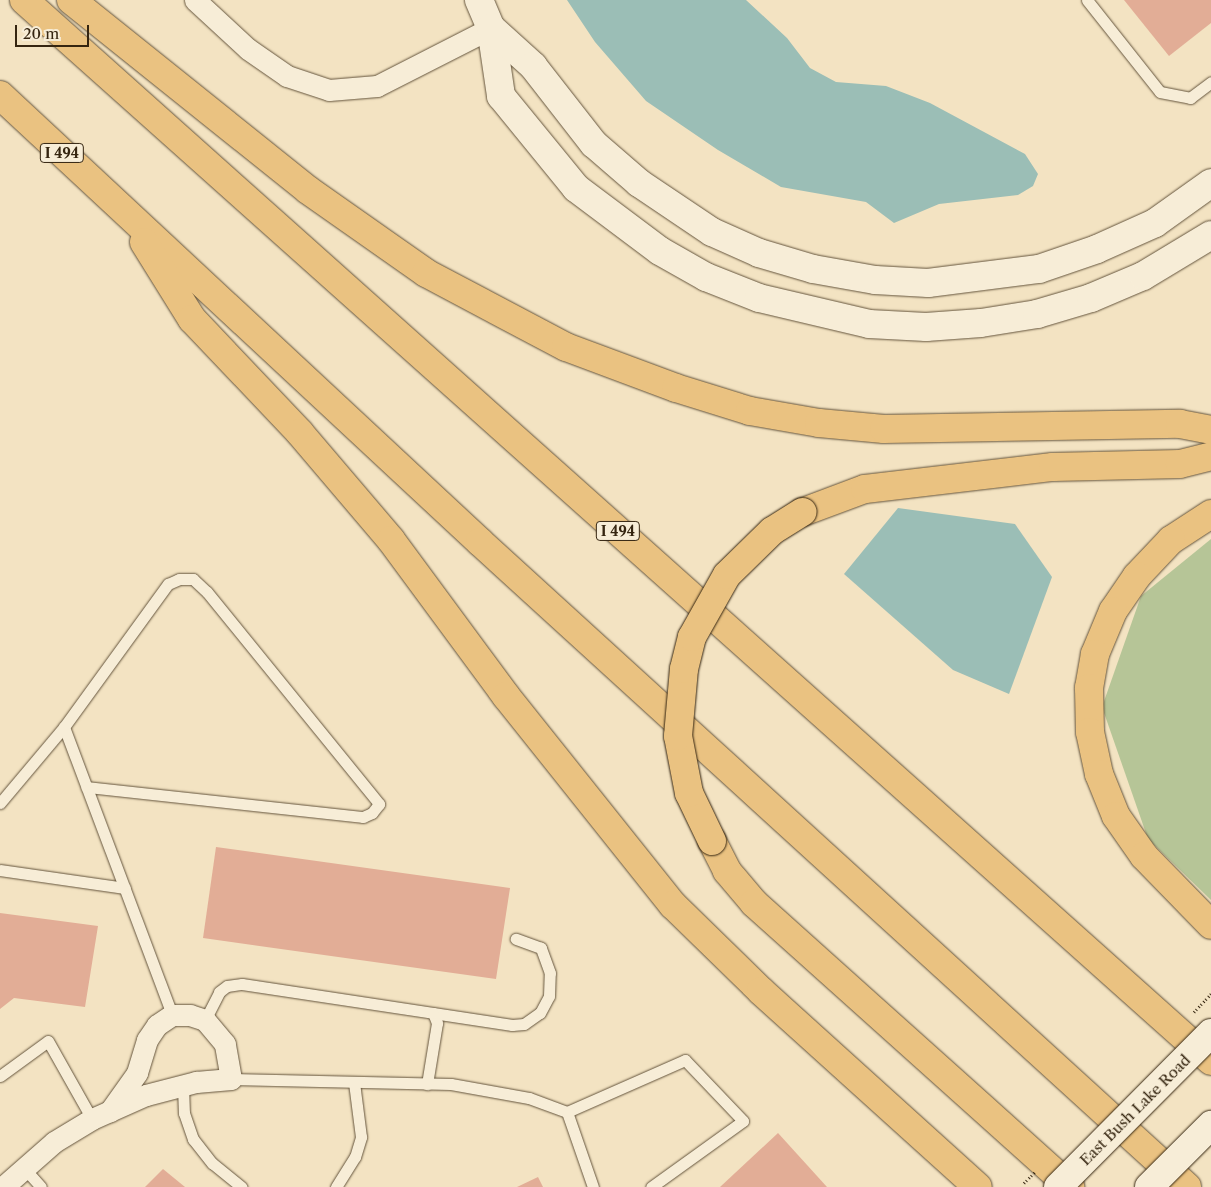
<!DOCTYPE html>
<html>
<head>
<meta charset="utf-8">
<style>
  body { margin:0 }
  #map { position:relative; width:1211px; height:1187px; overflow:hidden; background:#f3e3c2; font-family:"Libre Caslon Text",serif }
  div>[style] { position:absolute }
  .green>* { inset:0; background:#b6c597 }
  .water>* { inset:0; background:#9bbeb6 }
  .building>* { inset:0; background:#e2ad96 }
  .roads { filter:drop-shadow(0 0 1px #64543c) drop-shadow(0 0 1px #64543c) }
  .lane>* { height:11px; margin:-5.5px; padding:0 5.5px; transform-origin:5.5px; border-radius:5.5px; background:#f7edd7 }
  .street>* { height:21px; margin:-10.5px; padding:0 10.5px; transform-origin:10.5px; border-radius:10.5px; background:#f7edd7 }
  .secondary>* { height:28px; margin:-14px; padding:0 14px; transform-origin:14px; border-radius:14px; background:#f7edd7 }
  .highway>* { height:28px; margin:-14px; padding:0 14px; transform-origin:14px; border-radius:14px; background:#eac281 }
  .path-bridge>* { height:3px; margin-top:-1.5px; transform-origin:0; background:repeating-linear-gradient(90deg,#352510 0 1px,transparent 0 3.5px) }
  .bridges { filter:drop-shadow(0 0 1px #352510) drop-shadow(0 0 1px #352510) }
  .secondary-bridge>* { height:28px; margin:-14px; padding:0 14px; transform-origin:14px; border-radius:14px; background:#f7edd7 }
  .highway-bridge>* { height:28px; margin:-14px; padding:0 14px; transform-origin:14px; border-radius:14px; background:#eac281 }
  span { translate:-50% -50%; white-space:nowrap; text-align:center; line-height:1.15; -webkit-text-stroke:5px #f7edd7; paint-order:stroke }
  .shield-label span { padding:1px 4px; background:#f7edd7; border:1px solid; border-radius:4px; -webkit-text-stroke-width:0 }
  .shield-label { font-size:14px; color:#352510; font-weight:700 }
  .street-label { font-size:15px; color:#352510 }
  .scale { position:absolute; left:15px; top:25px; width:74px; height:22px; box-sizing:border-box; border:2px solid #352510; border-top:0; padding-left:6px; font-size:15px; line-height:18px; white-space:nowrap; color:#352510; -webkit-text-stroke:4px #f7edd7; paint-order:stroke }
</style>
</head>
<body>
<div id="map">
  <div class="green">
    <div style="clip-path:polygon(1211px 539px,1211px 900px,1148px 839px,1102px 707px,1141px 596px)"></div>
  </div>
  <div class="water">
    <div style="clip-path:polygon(567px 0,746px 0,787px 38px,810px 68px,836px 82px,886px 86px,930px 103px,1025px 154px,1038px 174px,1033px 186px,1018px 195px,939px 204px,894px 223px,866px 202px,781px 187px,718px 150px,646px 101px,595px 42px)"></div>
    <div style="clip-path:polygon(898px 508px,1015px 524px,1052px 577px,1009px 694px,953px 670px,844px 574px)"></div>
  </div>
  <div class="building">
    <div style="clip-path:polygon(1124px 0,1211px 0,1211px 23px,1169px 56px)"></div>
    <div style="clip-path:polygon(216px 847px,510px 888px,496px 979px,203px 938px)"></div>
    <div style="clip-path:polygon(0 913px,98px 926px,85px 1007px,14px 998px,0 1009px)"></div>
    <div style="clip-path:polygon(778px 1133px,827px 1187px,720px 1187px)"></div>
    <div style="clip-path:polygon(163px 1169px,185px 1187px,145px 1187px)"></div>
    <div style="clip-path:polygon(538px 1177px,543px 1187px,517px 1187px)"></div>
  </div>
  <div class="roads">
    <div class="lane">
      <div style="left:1087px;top:0;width:117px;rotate:51.6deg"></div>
      <div style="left:1160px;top:92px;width:31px;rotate:11deg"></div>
      <div style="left:1190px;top:98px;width:26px;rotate:-37deg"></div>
      <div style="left:64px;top:727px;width:308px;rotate:69.4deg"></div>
      <div style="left:0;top:803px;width:99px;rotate:-49.9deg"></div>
      <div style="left:64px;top:727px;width:177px;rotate:-54deg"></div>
      <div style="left:168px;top:584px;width:12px;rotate:-24deg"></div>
      <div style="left:179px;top:579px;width:14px"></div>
      <div style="left:193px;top:579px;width:19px;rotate:43deg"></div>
      <div style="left:207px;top:592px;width:273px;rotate:50.9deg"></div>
      <div style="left:379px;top:804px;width:11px;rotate:128deg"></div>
      <div style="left:372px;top:813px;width:10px;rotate:156deg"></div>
      <div style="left:363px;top:817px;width:278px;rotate:-173.8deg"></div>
      <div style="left:0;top:870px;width:126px;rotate:8.2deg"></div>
      <div style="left:433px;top:1013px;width:80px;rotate:8.6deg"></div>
      <div style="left:512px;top:1025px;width:12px;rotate:-5deg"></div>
      <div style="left:524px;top:1024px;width:19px;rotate:-35deg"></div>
      <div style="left:540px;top:1013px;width:19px;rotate:-62deg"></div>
      <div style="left:549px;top:996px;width:23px;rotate:-88deg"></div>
      <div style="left:550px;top:973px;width:27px;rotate:-110deg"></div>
      <div style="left:541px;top:948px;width:27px;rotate:-160deg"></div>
      <div style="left:205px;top:1020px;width:31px;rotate:-63deg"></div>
      <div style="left:219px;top:992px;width:10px;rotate:-37deg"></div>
      <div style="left:227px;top:986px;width:15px;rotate:-8deg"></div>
      <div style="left:242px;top:984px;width:193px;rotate:8.6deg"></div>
      <div style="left:433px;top:1013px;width:11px;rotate:68deg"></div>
      <div style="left:437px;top:1023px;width:62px;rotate:99.3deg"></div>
      <div style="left:0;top:1076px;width:59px;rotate:-36.1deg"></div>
      <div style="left:48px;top:1041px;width:90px;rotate:60.6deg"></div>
      <div style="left:231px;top:1079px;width:220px;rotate:1.3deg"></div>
      <div style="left:451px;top:1084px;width:79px;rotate:10.2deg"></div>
      <div style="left:529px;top:1098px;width:40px;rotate:20.2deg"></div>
      <div style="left:183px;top:1086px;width:27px;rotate:88deg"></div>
      <div style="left:184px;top:1113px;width:28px;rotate:71deg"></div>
      <div style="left:193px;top:1139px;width:31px;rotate:52deg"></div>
      <div style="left:212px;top:1163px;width:38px;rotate:39deg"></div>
      <div style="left:24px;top:1168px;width:25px;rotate:48deg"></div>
      <div style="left:336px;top:1187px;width:36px;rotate:-58deg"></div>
      <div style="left:355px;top:1157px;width:21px;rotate:-73deg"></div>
      <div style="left:361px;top:1137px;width:55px;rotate:-97.3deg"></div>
      <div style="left:593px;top:1187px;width:79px;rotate:-109.1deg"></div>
      <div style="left:567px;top:1112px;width:129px;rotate:-23.8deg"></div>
      <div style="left:685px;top:1060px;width:84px;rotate:46.4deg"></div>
      <div style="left:743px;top:1121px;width:113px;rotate:144.3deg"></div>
    </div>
    <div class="street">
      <div style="left:195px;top:0;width:72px;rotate:42.8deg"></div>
      <div style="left:248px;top:49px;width:47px;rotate:34.7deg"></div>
      <div style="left:287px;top:76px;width:44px;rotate:18.4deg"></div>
      <div style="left:329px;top:90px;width:48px;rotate:-4.8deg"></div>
      <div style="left:377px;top:86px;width:128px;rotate:-27deg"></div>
      <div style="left:3px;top:1187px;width:68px;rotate:-41.4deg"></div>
      <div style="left:54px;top:1142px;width:44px;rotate:-31.2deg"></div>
      <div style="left:92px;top:1119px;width:59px;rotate:-24deg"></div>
      <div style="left:146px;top:1095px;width:52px;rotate:-14.6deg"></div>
      <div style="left:196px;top:1082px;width:35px;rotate:-5deg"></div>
      <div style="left:231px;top:1079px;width:36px;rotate:-100deg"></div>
      <div style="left:225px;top:1044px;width:31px;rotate:-130deg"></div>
      <div style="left:205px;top:1020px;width:16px;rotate:-162deg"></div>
      <div style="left:190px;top:1015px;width:18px;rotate:180deg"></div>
      <div style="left:172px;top:1015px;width:18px;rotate:146deg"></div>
      <div style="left:157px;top:1025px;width:18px;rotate:124deg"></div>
      <div style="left:147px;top:1040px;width:34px;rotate:107deg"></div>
      <div style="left:137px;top:1073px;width:47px;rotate:125.4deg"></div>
    </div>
    <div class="secondary">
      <div style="left:479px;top:0;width:30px;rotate:67deg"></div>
      <div style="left:491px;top:28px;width:69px;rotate:81.6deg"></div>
      <div style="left:501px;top:96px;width:119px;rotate:50.8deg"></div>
      <div style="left:576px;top:188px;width:105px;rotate:36.9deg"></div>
      <div style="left:660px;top:251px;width:53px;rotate:29.5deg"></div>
      <div style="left:706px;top:277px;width:57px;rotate:21.6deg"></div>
      <div style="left:759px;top:298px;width:113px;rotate:13.3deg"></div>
      <div style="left:869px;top:324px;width:57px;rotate:3deg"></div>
      <div style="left:926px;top:327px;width:55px;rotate:-4.2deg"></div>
      <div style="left:981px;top:323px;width:57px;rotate:-9.1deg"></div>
      <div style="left:1037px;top:314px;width:56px;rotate:-16.5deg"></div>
      <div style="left:1091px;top:298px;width:56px;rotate:-22.9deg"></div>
      <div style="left:1143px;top:276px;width:79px;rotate:-31.1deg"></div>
      <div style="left:491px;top:28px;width:57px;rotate:42.1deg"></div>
      <div style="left:533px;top:66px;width:99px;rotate:52deg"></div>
      <div style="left:594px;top:144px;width:60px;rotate:40.9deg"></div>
      <div style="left:639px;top:183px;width:88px;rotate:33.9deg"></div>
      <div style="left:712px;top:232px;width:51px;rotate:24.1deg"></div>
      <div style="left:759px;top:253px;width:56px;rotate:16.5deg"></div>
      <div style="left:813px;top:269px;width:63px;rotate:10.1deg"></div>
      <div style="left:875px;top:280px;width:53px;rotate:3.2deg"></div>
      <div style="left:928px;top:283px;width:112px;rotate:-7.2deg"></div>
      <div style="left:1039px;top:269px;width:61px;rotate:-19deg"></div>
      <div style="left:1097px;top:249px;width:64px;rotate:-24.1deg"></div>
      <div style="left:1155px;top:223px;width:69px;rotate:-35.5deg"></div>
    </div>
    <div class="highway">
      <div style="left:24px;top:0;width:1592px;rotate:41.79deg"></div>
      <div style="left:71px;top:0;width:304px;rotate:38.7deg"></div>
      <div style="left:308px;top:190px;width:144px;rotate:35.1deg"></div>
      <div style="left:426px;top:273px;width:158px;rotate:27.9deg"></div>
      <div style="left:566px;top:347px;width:117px;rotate:20.4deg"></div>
      <div style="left:676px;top:388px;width:77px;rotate:17.3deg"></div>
      <div style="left:750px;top:411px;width:70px;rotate:9.9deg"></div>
      <div style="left:819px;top:423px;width:65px;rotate:5.3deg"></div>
      <div style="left:884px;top:429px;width:296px;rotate:-1deg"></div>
      <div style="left:1180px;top:424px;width:32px;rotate:11deg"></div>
      <div style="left:0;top:95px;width:656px;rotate:42.96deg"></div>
      <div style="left:480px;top:542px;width:957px;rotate:42.37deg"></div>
      <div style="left:144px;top:242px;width:91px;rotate:58.1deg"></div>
      <div style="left:192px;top:319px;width:157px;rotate:46.5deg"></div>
      <div style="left:300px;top:433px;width:140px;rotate:49.6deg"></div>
      <div style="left:391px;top:540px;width:194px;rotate:53.6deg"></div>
      <div style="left:506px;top:696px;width:268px;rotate:51.4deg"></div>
      <div style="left:673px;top:905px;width:123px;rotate:44.3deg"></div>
      <div style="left:761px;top:991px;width:292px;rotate:42.1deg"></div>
      <div style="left:803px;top:512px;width:66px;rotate:-20.4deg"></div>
      <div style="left:865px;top:489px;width:189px;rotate:-6.7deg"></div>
      <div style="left:1053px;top:467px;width:127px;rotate:-1.4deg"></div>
      <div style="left:1180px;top:464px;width:32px;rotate:-14deg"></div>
      <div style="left:1211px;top:514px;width:48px;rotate:147deg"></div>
      <div style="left:1171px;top:540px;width:50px;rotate:133.4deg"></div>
      <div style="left:1137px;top:576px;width:42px;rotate:124.4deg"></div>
      <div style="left:1113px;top:611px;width:47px;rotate:112.7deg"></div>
      <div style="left:1095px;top:654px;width:35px;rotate:100deg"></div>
      <div style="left:1089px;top:688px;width:44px;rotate:88.7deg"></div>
      <div style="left:1090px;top:732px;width:43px;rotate:77.9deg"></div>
      <div style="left:1099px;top:774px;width:45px;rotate:68deg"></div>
      <div style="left:1116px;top:816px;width:49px;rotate:55deg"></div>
      <div style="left:1144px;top:856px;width:96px;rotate:45.8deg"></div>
      <div style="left:712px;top:841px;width:34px;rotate:63deg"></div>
      <div style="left:727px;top:871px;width:42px;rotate:49.8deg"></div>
      <div style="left:754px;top:903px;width:425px;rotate:41.9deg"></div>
    </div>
  </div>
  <div class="path-bridge">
    <div style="left:1194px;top:1012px;width:25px;rotate:-47deg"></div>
    <div style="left:1024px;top:1183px;width:16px;rotate:-45deg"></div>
  </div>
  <div class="bridges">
    <div class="secondary-bridge">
      <div style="left:1058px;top:1187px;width:217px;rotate:-45.2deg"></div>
      <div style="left:1149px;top:1187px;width:88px;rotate:-45deg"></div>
    </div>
    <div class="highway-bridge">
      <div style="left:712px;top:841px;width:53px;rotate:-115.6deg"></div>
      <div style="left:689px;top:793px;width:58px;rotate:-100.9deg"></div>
      <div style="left:678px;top:736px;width:67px;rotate:-84.9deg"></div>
      <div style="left:684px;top:669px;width:33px;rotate:-76deg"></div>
      <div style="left:692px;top:637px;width:71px;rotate:-60.6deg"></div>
      <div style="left:727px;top:575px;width:63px;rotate:-44.4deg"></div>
      <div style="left:772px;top:531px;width:36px;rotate:-32deg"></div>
    </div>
  </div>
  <div class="shield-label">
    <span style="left:62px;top:153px">I 494</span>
    <span style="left:618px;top:531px">I 494</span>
  </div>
  <div class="street-label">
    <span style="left:1135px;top:1110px;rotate:-45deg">East Bush Lake Road</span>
  </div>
  <div class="scale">20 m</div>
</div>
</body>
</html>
